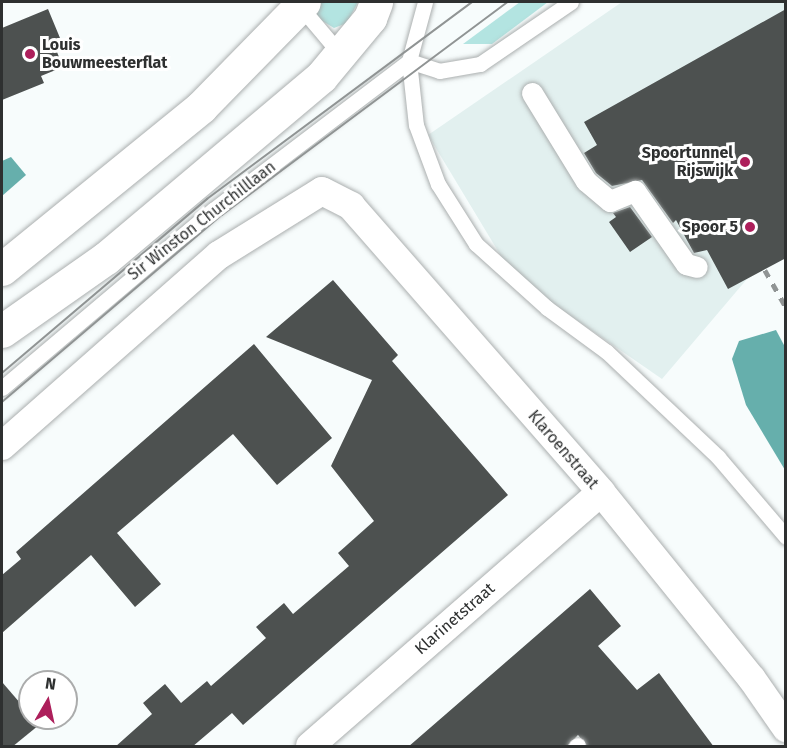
<!DOCTYPE html>
<html>
<head>
<meta charset="utf-8">
<style>
  body { margin:0 }
  #map { position:relative; width:787px; height:748px; overflow:hidden; background:#f7fcfc; font-family:"Fira Sans",sans-serif }
  div>[style] { position:absolute }
  .built>* { inset:0; background:#e2f0ef }
  .green>* { inset:0; background:#b3e4e1 }
  .water>* { inset:0; background:#66afac }
  .building>* { inset:0; background:#4d5150 }
  .roads { filter:drop-shadow(0 0 2px #abafaf) drop-shadow(0 0 2px #abafaf) }
  .service>* { height:15px; margin:-7.5px; padding:0 7.5px; transform-origin:7.5px; border-radius:7.5px; background:#fff }
  .pedestrian>* { height:21px; margin:-10.5px; padding:0 10.5px; transform-origin:10.5px; border-radius:10.5px; background:#fff }
  .minor>* { height:28px; margin:-14px; padding:0 14px; transform-origin:14px; border-radius:14px; background:#fff }
  .tertiary>* { height:33px; margin:-16.5px; padding:0 16.5px; transform-origin:16.5px; border-radius:16.5px; background:#fff }
  .tram>* { height:1.5px; margin:-0.75px; padding:0 0.75px; transform-origin:0.75px; border-radius:0.75px; background:#909494 }
  .rail>* { height:4.5px; margin-top:-2.25px; transform-origin:0; background:repeating-linear-gradient(90deg,#909494 0 8px,transparent 0 16px) }
  .dots>* { width:16px; height:16px; translate:-50% -50%; box-sizing:border-box; border:3px solid #fff; border-radius:50% }
  span { translate:-50% -50%; white-space:nowrap; text-align:center; line-height:1.15; -webkit-text-stroke:6px #fff; paint-order:stroke }
  .poi-label { font-size:16px; color:#2e3030; font-weight:700 }
  .left { translate:0 -50%; text-align:left }
  .right { translate:-100% -50%; text-align:right }
  .street-label { font-size:16px; color:#2e3030 }
  .frame { position:absolute; inset:0; border:3px solid #2e3030; pointer-events:none }
  .north { position:absolute; left:18px; top:670px; width:60px; height:60px; box-sizing:border-box; background:#fff; border:2px solid #abacac; border-radius:50%; rotate:9deg; font-size:16px; font-weight:700; line-height:24px; text-align:center; color:#2e3030 }
  .north::after { content:''; display:block; margin:auto; width:21px; height:27px; background:#ad1f5b; clip-path:polygon(50% 0,100% 100%,50% 72%,0 100%) }
</style>
</head>
<body>
<div id="map">
  <div class="built">
    <div style="clip-path:polygon(622px 2px,785px 2px,785px 258px,747px 279px,662px 379px,513px 276px,428px 135px)"></div>
  </div>
  <div class="green">
    <div style="clip-path:polygon(311px 2px,358px 2px,347px 23px,334px 28px,306px 11px)"></div>
    <div style="clip-path:polygon(520px 2px,548px 2px,492px 44px,463px 44px)"></div>
  </div>
  <div class="water">
    <div style="clip-path:polygon(11px 157px,26px 175px,2px 196px,2px 161px)"></div>
    <div style="clip-path:polygon(776px 330px,785px 347px,785px 470px,746px 405px,732px 359px,739px 341px)"></div>
  </div>
  <div class="building">
    <div style="clip-path:polygon(48px 9px,60px 38px,53px 42px,63px 67px,41px 76px,44px 83px,2px 100px,2px 28px)"></div>
    <div style="clip-path:polygon(786px 9px,786px 258px,728px 289px,707px 250px,694px 253px,676px 220px,673px 223px,642px 180px,612px 186px,596px 173px,584px 153px,597px 145px,584px 122px)"></div>
    <div style="clip-path:polygon(630px 207px,652px 237px,630px 252px,609px 222px,616px 217px,613px 213px)"></div>
    <div style="clip-path:polygon(333px 280px,398px 355px,392px 361px,508px 495px,243px 725px,232px 713px,192px 747px,115px 747px,152px 714px,143px 703px,165px 684px,181px 703px,207px 681px,211px 686px,266px 638px,256px 627px,284px 603px,293px 614px,349px 566px,338px 553px,374px 521px,331px 466px,372px 380px,266px 337px)"></div>
    <div style="clip-path:polygon(254px 344px,332px 438px,277px 485px,233px 434px,117px 533px,161px 584px,135px 607px,91px 555px,2px 633px,2px 575px,21px 559px,16px 552px)"></div>
    <div style="clip-path:polygon(590px 589px,621px 626px,598px 646px,637px 690px,659px 673px,714px 747px,588px 747px,578px 735px,566px 747px,408px 747px)"></div>
    <div style="clip-path:polygon(2px 682px,39px 725px,12px 747px,2px 747px)"></div>
  </div>
  <div class="roads">
    <div class="service">
      <div style="left:425px;top:2px;width:61px;rotate:105.2deg"></div>
      <div style="left:409px;top:61px;width:64px;rotate:83.8deg"></div>
      <div style="left:416px;top:125px;width:63px;rotate:69.6deg"></div>
      <div style="left:438px;top:184px;width:71px;rotate:57.7deg"></div>
      <div style="left:476px;top:244px;width:96px;rotate:42deg"></div>
      <div style="left:547px;top:308px;width:74px;rotate:36.3deg"></div>
      <div style="left:607px;top:352px;width:153px;rotate:43.4deg"></div>
      <div style="left:718px;top:457px;width:105px;rotate:49.6deg"></div>
      <div style="left:299px;top:5px;width:67px;rotate:49.9deg"></div>
      <div style="left:409px;top:61px;width:32px;rotate:18deg"></div>
      <div style="left:439px;top:71px;width:42px;rotate:-9.7deg"></div>
      <div style="left:480px;top:64px;width:110px;rotate:-34.3deg"></div>
      <div style="left:2px;top:388px;width:276px;rotate:-40.2deg"></div>
      <div style="left:213px;top:210px;width:246px;rotate:-37.2deg"></div>
      <div style="left:576px;top:746px;width:2px;rotate:-27deg"></div>
    </div>
    <div class="pedestrian">
      <div style="left:532px;top:93px;width:103px;rotate:58.5deg"></div>
      <div style="left:586px;top:181px;width:31px;rotate:40deg"></div>
      <div style="left:610px;top:201px;width:27px;rotate:-22deg"></div>
      <div style="left:635px;top:191px;width:89px;rotate:55.1deg"></div>
      <div style="left:686px;top:264px;width:11px;rotate:15deg"></div>
    </div>
    <div class="minor">
      <div style="left:2px;top:446px;width:289px;rotate:-41.4deg"></div>
      <div style="left:219px;top:255px;width:121px;rotate:-31.9deg"></div>
      <div style="left:322px;top:191px;width:33px;rotate:27deg"></div>
      <div style="left:351px;top:206px;width:380px;rotate:48.8deg"></div>
      <div style="left:601px;top:492px;width:240px;rotate:51.1deg"></div>
      <div style="left:752px;top:679px;width:60px;rotate:55.2deg"></div>
      <div style="left:310px;top:746px;width:386px;rotate:-41.1deg"></div>
    </div>
    <div class="tertiary">
      <div style="left:2px;top:269px;width:257px;rotate:-39.1deg"></div>
      <div style="left:201px;top:107px;width:147px;rotate:-45.6deg"></div>
      <div style="left:2px;top:331px;width:127px;rotate:-35.1deg"></div>
      <div style="left:106px;top:258px;width:281px;rotate:-40.1deg"></div>
      <div style="left:321px;top:77px;width:77px;rotate:-50.3deg"></div>
      <div style="left:370px;top:18px;width:17px;rotate:-69deg"></div>
    </div>
  </div>
  <div class="tram">
    <div style="left:2px;top:373px;width:269px;rotate:-40.3deg"></div>
    <div style="left:207px;top:199px;width:330px;rotate:-36.6deg"></div>
    <div style="left:2px;top:402px;width:289px;rotate:-40.4deg"></div>
    <div style="left:222px;top:215px;width:357px;rotate:-36.7deg"></div>
  </div>
  <div class="rail">
    <div style="left:765px;top:270px;width:43px;rotate:60.4deg"></div>
  </div>
  <div class="dots">
    <div style="left:30px;top:54px;background:#ad1f5b"></div>
    <div style="left:745px;top:162px;background:#ad1f5b"></div>
    <div style="left:750px;top:227px;background:#ad1f5b"></div>
  </div>
  <div class="poi-label">
    <span class="left" style="left:42px;top:54px">Louis<br>Bouwmeesterflat</span>
    <span class="right" style="left:733px;top:162px">Spoortunnel<br>Rijswijk</span>
    <span class="right" style="left:738px;top:227px">Spoor 5</span>
  </div>
  <div class="street-label">
    <span style="left:202px;top:221px;rotate:-38deg">Sir Winston Churchilllaan</span>
    <span style="left:563px;top:450px;rotate:49deg">Klaroenstraat</span>
    <span style="left:455px;top:619px;rotate:-41deg">Klarinetstraat</span>
  </div>
  <div class="frame"></div>
  <div class="north">N</div>
</div>
</body>
</html>
